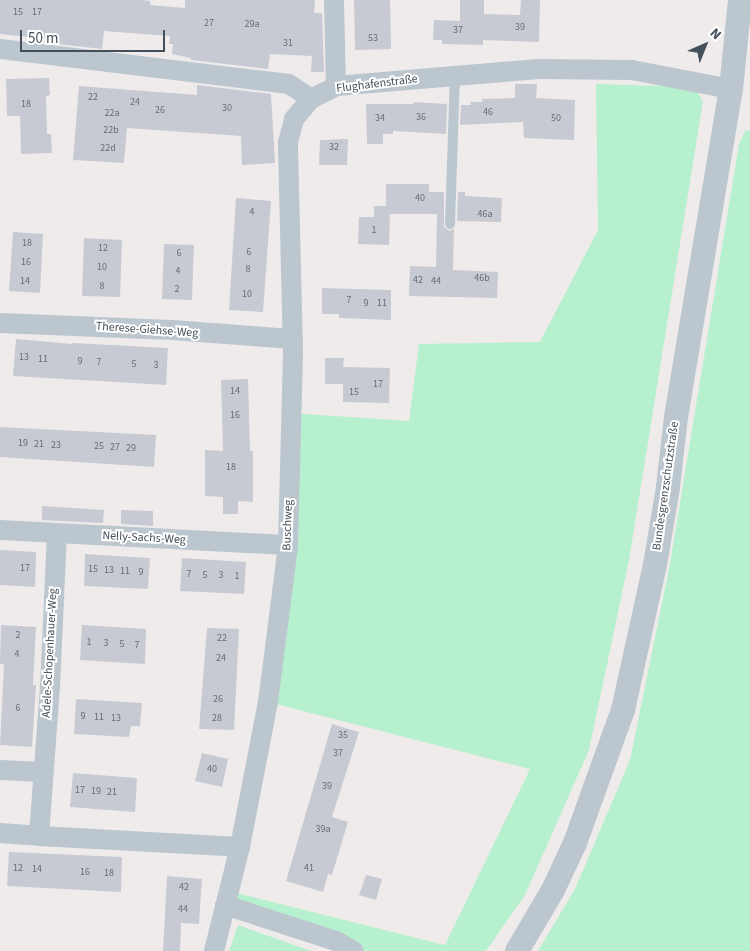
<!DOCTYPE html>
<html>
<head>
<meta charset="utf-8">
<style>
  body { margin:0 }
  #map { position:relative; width:750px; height:951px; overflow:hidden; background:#efebeb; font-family:"Source Sans 3",sans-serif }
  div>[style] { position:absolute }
  .green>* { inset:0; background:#b6f0ce }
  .building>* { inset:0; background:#c7cad2 }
  .service>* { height:10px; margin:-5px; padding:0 5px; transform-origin:5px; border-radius:5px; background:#bbc6cf }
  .minor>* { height:20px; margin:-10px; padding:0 10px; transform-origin:10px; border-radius:10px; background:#bbc6cf }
  .tertiary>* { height:24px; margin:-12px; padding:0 12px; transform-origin:12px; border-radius:12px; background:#bbc6cf }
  span { translate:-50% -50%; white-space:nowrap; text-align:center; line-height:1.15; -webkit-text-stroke:4px #fff; paint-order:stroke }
  .number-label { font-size:10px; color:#646e78 }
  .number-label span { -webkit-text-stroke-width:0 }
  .street-label { font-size:12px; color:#434f5a }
  .north { position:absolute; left:680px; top:20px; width:50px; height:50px; -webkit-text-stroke:4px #fff; paint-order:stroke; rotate:44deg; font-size:14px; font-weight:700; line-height:20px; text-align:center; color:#434f5a }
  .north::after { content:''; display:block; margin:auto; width:18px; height:22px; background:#434f5a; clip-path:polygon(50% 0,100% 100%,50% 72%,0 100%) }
  .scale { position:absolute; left:20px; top:30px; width:145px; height:22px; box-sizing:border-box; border:2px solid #434f5a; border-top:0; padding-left:6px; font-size:15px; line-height:18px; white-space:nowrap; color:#434f5a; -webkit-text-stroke:4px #fff; paint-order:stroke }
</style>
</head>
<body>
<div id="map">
  <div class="green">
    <div style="clip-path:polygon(596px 84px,694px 87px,703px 101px,629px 560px,589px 750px,525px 895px,486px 951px,359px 951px,225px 905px,229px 891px,445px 945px,530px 769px,268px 702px,290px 413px,409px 421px,419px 344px,540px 342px,598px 230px)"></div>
    <div style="clip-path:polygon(750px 130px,750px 951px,538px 951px,575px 889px,630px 760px,670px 564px,739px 144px,745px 131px)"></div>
    <div style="clip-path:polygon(238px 925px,311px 951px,229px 951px)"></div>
  </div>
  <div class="building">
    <div style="clip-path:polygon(0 0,141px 0,150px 1px,150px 5px,185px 8px,185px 0,315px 0,314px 13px,322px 13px,324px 72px,311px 72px,312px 56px,270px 54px,268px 69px,191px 60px,191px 58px,172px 54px,173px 44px,169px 44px,170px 36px,104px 31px,102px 49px,48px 43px,48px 39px,0 34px)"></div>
    <div style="clip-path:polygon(354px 0,390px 0,391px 49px,355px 50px)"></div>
    <div style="clip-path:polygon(460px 0,484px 0,484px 14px,520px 15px,521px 0,540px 0,539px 42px,483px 40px,483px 45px,442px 44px,442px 40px,433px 40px,434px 20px,460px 21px)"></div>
    <div style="clip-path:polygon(49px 78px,50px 95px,46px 96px,47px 134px,51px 134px,52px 153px,21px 154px,20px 116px,7px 116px,6px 79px)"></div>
    <div style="clip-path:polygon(515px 84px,537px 84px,536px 98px,575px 100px,574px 140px,524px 138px,523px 122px,460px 125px,461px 105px,471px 105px,470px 102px,482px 102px,482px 99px,515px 98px)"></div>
    <div style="clip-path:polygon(197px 85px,271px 94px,275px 163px,242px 165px,241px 136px,127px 128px,124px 163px,73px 160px,79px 86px,197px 95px)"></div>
    <div style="clip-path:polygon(414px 102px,447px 104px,446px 134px,393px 131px,393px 134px,383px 134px,383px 144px,367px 144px,366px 104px,413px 104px)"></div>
    <div style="clip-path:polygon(348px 139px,347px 165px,319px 165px,320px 140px)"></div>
    <div style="clip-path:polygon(386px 184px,429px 184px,429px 192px,444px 192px,444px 227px,449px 231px,454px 229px,453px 270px,498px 272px,497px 298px,409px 296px,410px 266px,436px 267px,437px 214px,390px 214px,389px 245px,358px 244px,359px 217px,374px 217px,374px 206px,386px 206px)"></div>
    <div style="clip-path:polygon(458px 192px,465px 192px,465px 196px,502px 198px,501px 222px,457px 221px)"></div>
    <div style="clip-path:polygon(236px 198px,271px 201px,263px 312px,229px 310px)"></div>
    <div style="clip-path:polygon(13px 232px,43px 234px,40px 293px,9px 291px)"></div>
    <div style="clip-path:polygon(84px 238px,122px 240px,120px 297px,82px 296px)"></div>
    <div style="clip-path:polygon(164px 244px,194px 245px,192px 300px,162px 299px)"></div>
    <div style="clip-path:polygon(322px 288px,391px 290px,391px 320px,339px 318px,339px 314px,322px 314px)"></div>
    <div style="clip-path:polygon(16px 339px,72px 344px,72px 343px,168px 348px,166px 385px,13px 376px)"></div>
    <div style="clip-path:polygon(325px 358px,344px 358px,343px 367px,390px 368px,389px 403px,343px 402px,343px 384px,325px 384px)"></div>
    <div style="clip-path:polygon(248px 379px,250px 451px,253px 451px,253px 502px,238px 501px,238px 514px,223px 514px,223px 497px,205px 496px,205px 450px,223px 451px,221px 380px)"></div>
    <div style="clip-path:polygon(0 427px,156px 435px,154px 467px,0 457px)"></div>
    <div style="clip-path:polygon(42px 506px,104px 510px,103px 523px,42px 520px)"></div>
    <div style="clip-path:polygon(121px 510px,153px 511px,153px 526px,121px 524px)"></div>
    <div style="clip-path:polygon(0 550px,36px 552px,35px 587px,0 585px)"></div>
    <div style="clip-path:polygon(85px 554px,150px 558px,148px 589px,84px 586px)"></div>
    <div style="clip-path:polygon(182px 558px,246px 562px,244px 594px,180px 591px)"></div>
    <div style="clip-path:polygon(1px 625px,36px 627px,33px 685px,36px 685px,32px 747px,0 745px,4px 664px,0 664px)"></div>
    <div style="clip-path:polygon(82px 625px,146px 629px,145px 664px,80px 660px)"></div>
    <div style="clip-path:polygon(207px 628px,239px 629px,234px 730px,199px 729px)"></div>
    <div style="clip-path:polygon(76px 699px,142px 703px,140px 726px,131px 726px,129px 737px,74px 734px)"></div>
    <div style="clip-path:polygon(332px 724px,359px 732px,332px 817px,348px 822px,332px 875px,328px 874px,323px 892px,286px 881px)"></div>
    <div style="clip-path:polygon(202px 753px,228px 759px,222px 787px,195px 781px)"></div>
    <div style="clip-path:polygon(73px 773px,137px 778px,135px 812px,70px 807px)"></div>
    <div style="clip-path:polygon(9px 852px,122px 857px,121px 892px,7px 886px)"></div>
    <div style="clip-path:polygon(366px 875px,382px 879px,376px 900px,359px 895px)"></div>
    <div style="clip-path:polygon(167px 876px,202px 879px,199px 924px,181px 923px,180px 951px,163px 951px)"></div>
  </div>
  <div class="service">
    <div style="left:450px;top:224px;width:148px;rotate:-88.1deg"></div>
  </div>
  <div class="minor">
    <div style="left:334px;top:0;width:86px;rotate:88.7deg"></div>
    <div style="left:0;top:49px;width:291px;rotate:6.9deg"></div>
    <div style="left:289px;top:84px;width:27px;rotate:34deg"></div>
    <div style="left:311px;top:99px;width:28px;rotate:-27deg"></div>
    <div style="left:336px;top:86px;width:204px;rotate:-4.8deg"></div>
    <div style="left:539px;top:69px;width:93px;rotate:0.6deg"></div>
    <div style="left:632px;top:70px;width:101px;rotate:10.9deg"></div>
    <div style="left:0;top:323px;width:172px;rotate:2.3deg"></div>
    <div style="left:172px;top:330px;width:121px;rotate:4.3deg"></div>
    <div style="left:0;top:530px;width:288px;rotate:3deg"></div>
    <div style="left:0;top:770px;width:42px;rotate:2.7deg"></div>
    <div style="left:0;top:833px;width:39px;rotate:4deg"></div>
    <div style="left:39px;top:836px;width:149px;rotate:-85.8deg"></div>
    <div style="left:50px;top:687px;width:154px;rotate:-87.4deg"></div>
    <div style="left:39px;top:836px;width:201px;rotate:3.1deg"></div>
    <div style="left:225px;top:905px;width:117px;rotate:18deg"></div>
    <div style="left:336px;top:941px;width:20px;rotate:30deg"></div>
    <div style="left:214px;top:951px;width:107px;rotate:-76deg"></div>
    <div style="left:240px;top:847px;width:148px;rotate:-79.1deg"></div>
    <div style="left:268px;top:702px;width:158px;rotate:-82.7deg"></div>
    <div style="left:288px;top:545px;width:193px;rotate:-88.5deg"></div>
    <div style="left:293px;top:352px;width:210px;rotate:-91.4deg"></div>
    <div style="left:288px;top:142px;width:24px;rotate:-75deg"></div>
    <div style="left:294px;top:119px;width:26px;rotate:-50deg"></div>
  </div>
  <div class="tertiary">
    <div style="left:517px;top:951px;width:71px;rotate:-59.5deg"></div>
    <div style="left:553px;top:890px;width:52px;rotate:-64.9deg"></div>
    <div style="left:575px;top:843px;width:141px;rotate:-70.2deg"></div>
    <div style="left:623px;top:710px;width:148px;rotate:-77.6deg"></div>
    <div style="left:655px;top:565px;width:79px;rotate:-80.5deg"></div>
    <div style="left:668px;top:487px;width:70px;rotate:-83.5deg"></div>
    <div style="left:676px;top:417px;width:333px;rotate:-80.5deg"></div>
    <div style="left:731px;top:89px;width:89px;rotate:-84.2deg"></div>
  </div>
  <div class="number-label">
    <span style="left:18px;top:13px">15</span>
    <span style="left:37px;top:13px">17</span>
    <span style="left:209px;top:24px">27</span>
    <span style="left:252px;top:25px">29a</span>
    <span style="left:520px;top:28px">39</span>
    <span style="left:458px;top:31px">37</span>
    <span style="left:373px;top:39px">53</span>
    <span style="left:288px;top:44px">31</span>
    <span style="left:93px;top:98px">22</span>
    <span style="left:135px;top:103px">24</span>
    <span style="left:26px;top:105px">18</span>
    <span style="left:227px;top:109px">30</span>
    <span style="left:160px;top:111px">26</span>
    <span style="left:488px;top:113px">46</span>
    <span style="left:112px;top:114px">22a</span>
    <span style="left:421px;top:118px">36</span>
    <span style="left:380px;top:119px">34</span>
    <span style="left:556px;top:119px">50</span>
    <span style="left:111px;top:131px">22b</span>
    <span style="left:334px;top:148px">32</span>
    <span style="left:108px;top:149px">22d</span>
    <span style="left:420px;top:199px">40</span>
    <span style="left:252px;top:213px">4</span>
    <span style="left:485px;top:215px">46a</span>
    <span style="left:374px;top:231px">1</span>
    <span style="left:27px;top:244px">18</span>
    <span style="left:103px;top:249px">12</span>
    <span style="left:249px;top:253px">6</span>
    <span style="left:179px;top:254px">6</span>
    <span style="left:26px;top:263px">16</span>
    <span style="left:102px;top:268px">10</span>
    <span style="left:248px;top:270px">8</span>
    <span style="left:178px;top:272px">4</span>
    <span style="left:482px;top:279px">46b</span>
    <span style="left:418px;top:281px">42</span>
    <span style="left:25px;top:282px">14</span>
    <span style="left:436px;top:282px">44</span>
    <span style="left:102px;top:287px">8</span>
    <span style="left:177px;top:290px">2</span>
    <span style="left:247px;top:295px">10</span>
    <span style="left:349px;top:301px">7</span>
    <span style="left:366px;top:304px">9</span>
    <span style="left:382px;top:304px">11</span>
    <span style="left:24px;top:358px">13</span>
    <span style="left:43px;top:360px">11</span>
    <span style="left:80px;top:362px">9</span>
    <span style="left:99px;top:363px">7</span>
    <span style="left:134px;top:365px">5</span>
    <span style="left:156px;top:366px">3</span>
    <span style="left:378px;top:385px">17</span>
    <span style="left:235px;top:392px">14</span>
    <span style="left:354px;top:393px">15</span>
    <span style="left:235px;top:416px">16</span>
    <span style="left:23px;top:444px">19</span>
    <span style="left:39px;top:445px">21</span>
    <span style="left:56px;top:446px">23</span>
    <span style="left:99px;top:447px">25</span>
    <span style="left:115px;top:448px">27</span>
    <span style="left:131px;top:449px">29</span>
    <span style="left:231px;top:468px">18</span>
    <span style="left:25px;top:569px">17</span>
    <span style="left:93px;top:570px">15</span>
    <span style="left:109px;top:571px">13</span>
    <span style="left:125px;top:572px">11</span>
    <span style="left:141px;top:573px">9</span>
    <span style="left:189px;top:575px">7</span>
    <span style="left:205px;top:576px">5</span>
    <span style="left:221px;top:576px">3</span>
    <span style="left:237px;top:577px">1</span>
    <span style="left:18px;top:636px">2</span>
    <span style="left:222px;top:639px">22</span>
    <span style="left:89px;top:643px">1</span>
    <span style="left:106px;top:644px">3</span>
    <span style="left:122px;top:645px">5</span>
    <span style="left:137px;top:646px">7</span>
    <span style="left:17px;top:655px">4</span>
    <span style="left:221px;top:659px">24</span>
    <span style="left:218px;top:700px">26</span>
    <span style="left:18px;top:709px">6</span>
    <span style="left:83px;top:717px">9</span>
    <span style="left:99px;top:718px">11</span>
    <span style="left:116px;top:719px">13</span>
    <span style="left:217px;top:719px">28</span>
    <span style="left:343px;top:736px">35</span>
    <span style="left:338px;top:754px">37</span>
    <span style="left:212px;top:770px">40</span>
    <span style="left:327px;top:787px">39</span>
    <span style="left:80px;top:791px">17</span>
    <span style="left:96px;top:792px">19</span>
    <span style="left:112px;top:793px">21</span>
    <span style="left:323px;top:830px">39a</span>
    <span style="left:18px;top:869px">12</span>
    <span style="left:309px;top:869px">41</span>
    <span style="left:37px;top:870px">14</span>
    <span style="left:85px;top:873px">16</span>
    <span style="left:109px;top:874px">18</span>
    <span style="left:184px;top:888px">42</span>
    <span style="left:183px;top:910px">44</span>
  </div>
  <div class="street-label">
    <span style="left:377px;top:84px;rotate:-7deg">Flughafenstraße</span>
    <span style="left:147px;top:330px;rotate:4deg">Therese-Giehse-Weg</span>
    <span style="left:666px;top:486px;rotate:-82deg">Bundesgrenzschutzstraße</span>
    <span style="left:288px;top:525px;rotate:-88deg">Buschweg</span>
    <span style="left:144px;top:538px;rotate:3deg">Nelly-Sachs-Weg</span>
    <span style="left:50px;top:653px;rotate:-87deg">Adele-Schopenhauer-Weg</span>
  </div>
  <div class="north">N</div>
  <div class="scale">50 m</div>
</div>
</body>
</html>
